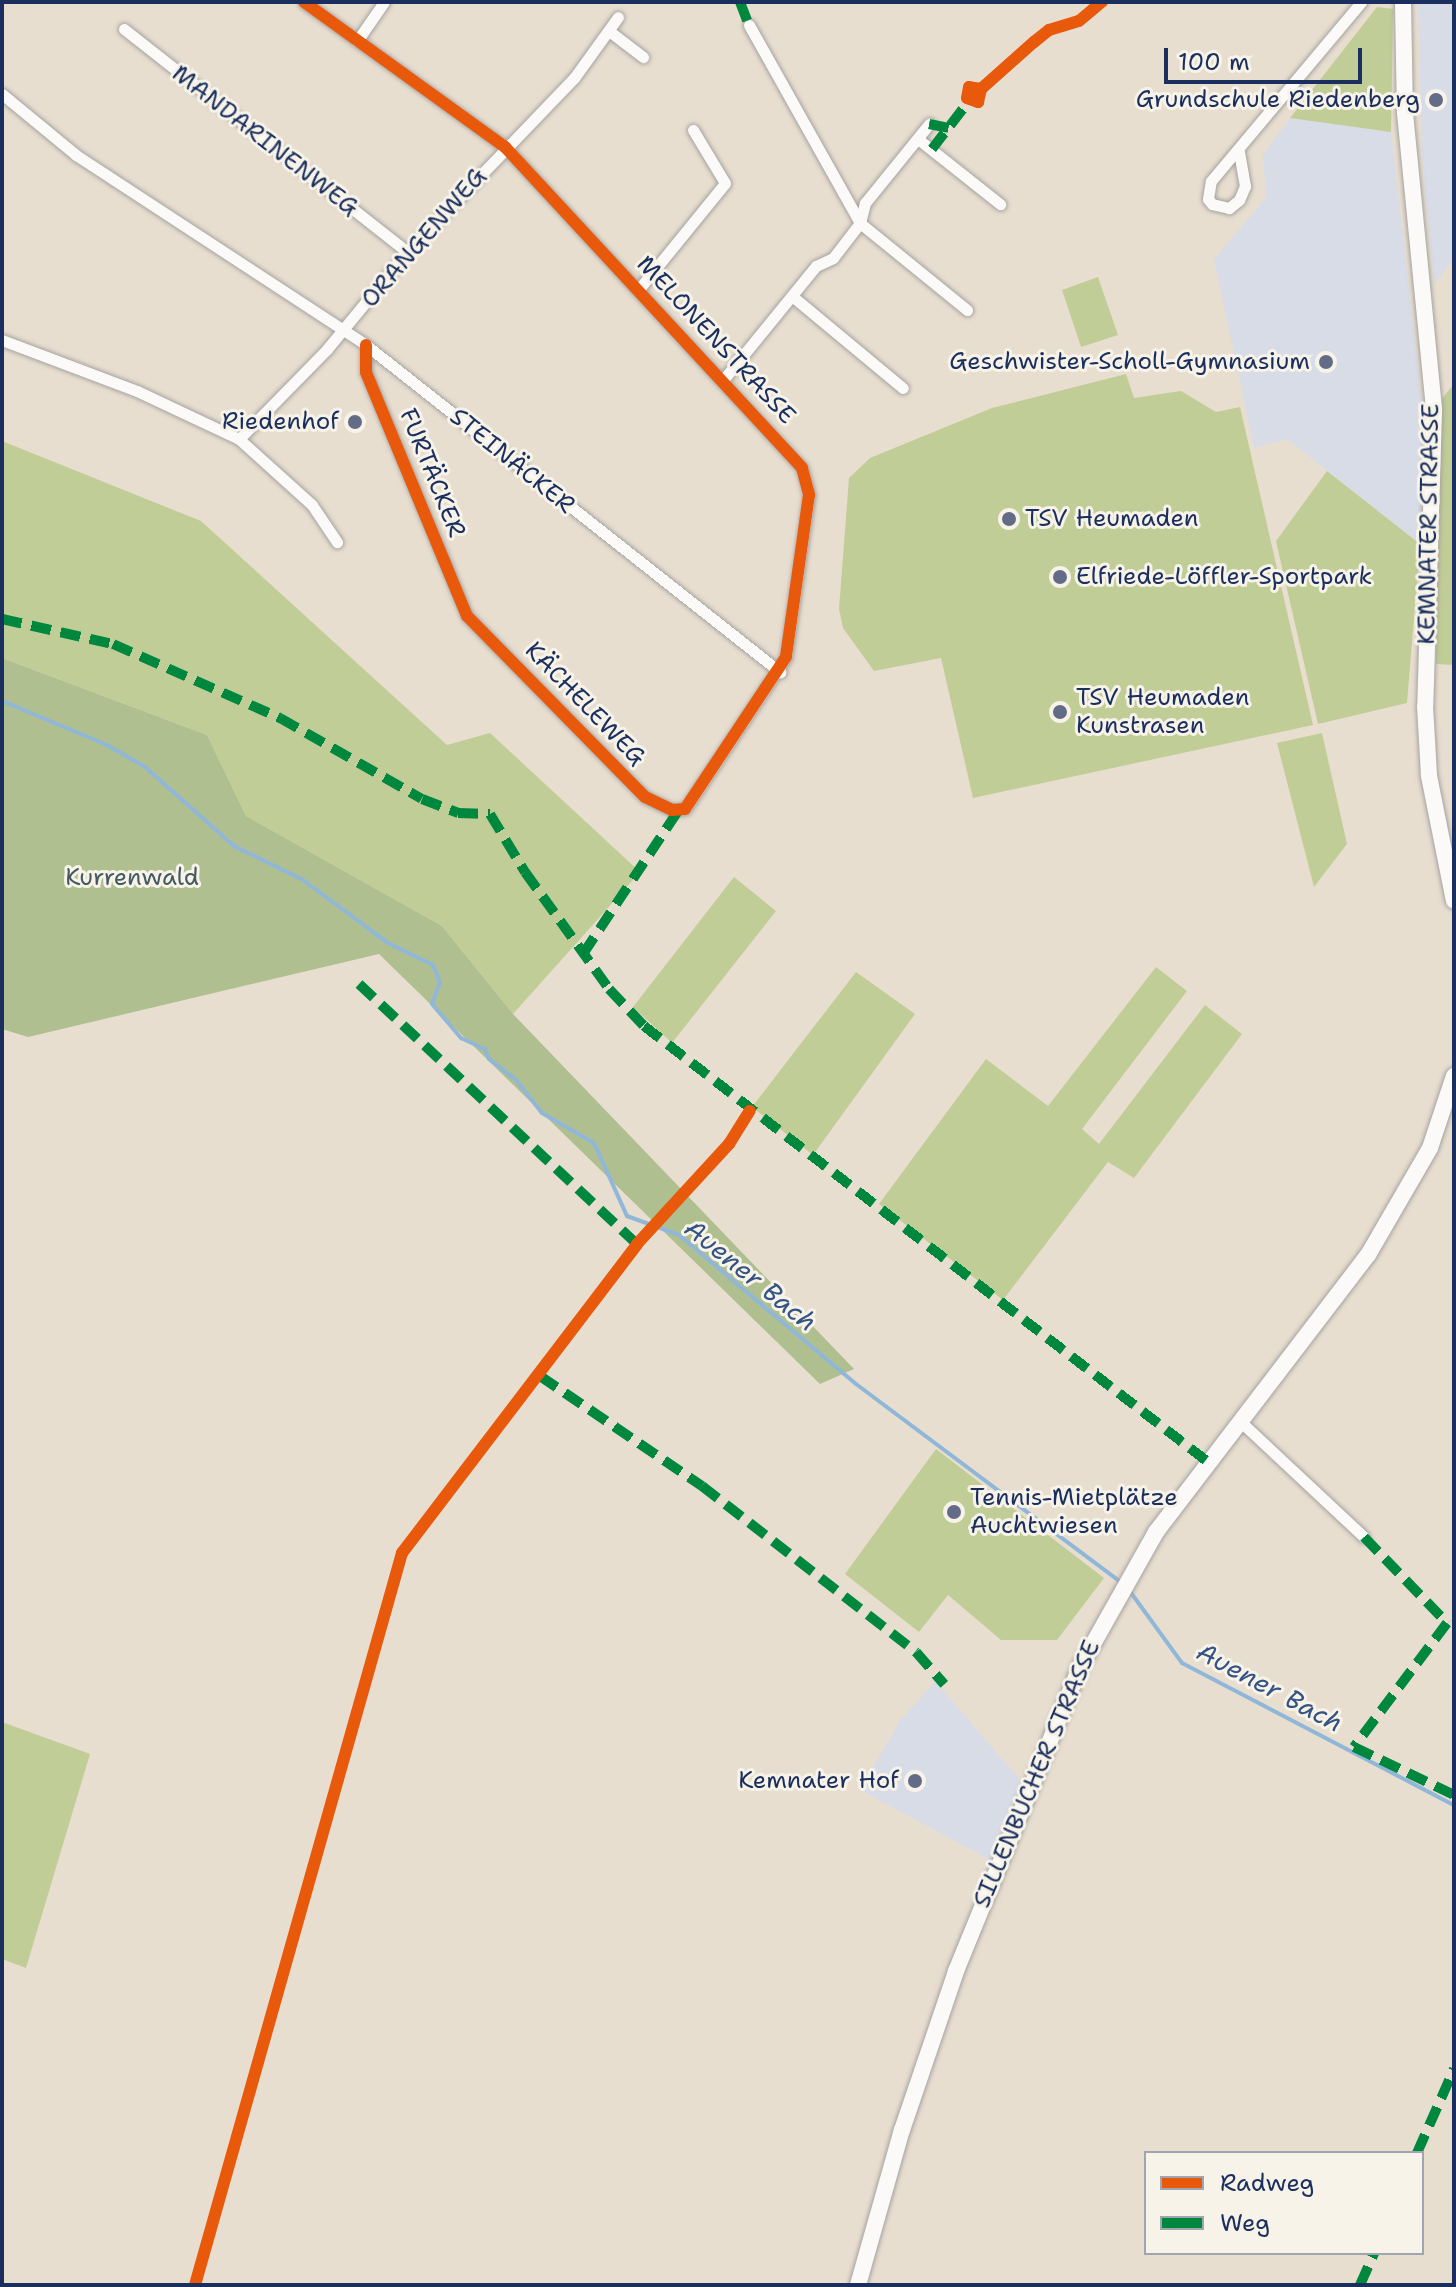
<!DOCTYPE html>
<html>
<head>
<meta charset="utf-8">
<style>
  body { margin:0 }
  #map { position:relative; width:1456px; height:2287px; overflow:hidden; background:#e8ded0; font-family:"Shantell Sans",sans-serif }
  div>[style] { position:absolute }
  .built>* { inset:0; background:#d8dce7 }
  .green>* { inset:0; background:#c1cd96 }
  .forest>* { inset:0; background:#afbf90 }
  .stream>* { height:4px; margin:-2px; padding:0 2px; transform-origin:2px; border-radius:2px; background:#90b7d8 }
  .roads { filter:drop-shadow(0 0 2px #a5a3a0) drop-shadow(0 0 2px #a5a3a0) }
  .street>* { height:11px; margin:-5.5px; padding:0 5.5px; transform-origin:5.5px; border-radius:5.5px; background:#fcfaf8 }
  .secondary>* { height:16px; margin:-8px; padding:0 8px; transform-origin:8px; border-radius:8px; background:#fcfaf8 }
  .quiet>* { height:10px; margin-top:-5px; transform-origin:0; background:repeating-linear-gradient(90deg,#00873e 0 20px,transparent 0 30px) }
  .cycleway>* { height:12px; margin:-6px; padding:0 6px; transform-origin:6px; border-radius:6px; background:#e8590c }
  .dots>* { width:22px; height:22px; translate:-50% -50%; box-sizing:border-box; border:4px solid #f7f3e8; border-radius:50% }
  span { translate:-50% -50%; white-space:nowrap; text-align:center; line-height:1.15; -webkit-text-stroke:6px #f7f3e8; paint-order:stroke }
  .poi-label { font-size:24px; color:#1b2f5e }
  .right { translate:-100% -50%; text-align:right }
  .left { translate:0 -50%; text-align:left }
  .street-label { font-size:24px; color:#1b2f5e }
  .park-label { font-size:24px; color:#435a61 }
  .water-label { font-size:26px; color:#335384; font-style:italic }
  .frame { position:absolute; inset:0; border:4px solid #1b2f5e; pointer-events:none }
  .legend { position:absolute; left:1144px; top:2151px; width:280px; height:104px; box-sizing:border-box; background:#f7f3e8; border:2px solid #9fa5b1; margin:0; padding:10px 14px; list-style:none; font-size:24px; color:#1b2f5e }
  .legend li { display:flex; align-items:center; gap:16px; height:40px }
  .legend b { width:40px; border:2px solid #9fa5b1 }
  .scale { position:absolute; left:1164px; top:48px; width:198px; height:36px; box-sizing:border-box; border:4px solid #1b2f5e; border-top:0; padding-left:10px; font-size:24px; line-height:28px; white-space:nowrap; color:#1b2f5e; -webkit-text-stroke:6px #f7f3e8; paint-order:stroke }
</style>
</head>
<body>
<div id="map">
  <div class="built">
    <div style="clip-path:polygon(1418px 2px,1454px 2px,1454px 259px,1434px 284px,1422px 156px)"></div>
    <div style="clip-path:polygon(1290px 118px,1391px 132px,1423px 414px,1420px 544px,1287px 439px,1254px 448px,1214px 259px,1266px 198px,1263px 155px)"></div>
    <div style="clip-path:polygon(935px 1681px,1021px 1781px,990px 1860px,860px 1790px,900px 1721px)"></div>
  </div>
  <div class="green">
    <div style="clip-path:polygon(1377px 7px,1393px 9px,1391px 132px,1290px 118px)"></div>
    <div style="clip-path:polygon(1098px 277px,1118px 335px,1081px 347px,1062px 290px)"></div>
    <div style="clip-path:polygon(1126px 374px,1134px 398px,1181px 391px,1216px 412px,1240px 407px,1313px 725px,973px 798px,941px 658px,874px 671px,843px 628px,839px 609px,849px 478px,870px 458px,992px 408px)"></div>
    <div style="clip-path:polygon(1454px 384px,1454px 665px,1436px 664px,1437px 405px)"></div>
    <div style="clip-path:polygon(2px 441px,201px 521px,447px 745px,490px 733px,640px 872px,513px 1014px,442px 926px,246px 816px,207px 735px,2px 658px)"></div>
    <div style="clip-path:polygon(1327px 471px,1420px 544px,1407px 703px,1318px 724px,1276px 541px)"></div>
    <div style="clip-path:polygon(1322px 733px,1347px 844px,1314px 887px,1277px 743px)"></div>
    <div style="clip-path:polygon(734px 877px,776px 911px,672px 1043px,633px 1007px)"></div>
    <div style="clip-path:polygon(1156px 967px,1187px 991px,1082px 1129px,1099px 1144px,1205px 1005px,1242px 1034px,1134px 1178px,1108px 1162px,1003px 1300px,879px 1204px,986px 1059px,1048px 1106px)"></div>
    <div style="clip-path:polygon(856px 972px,915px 1014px,813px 1155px,752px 1107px)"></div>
    <div style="clip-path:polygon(936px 1449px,1104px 1578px,1057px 1640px,1001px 1640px,948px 1595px,919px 1632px,845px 1574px)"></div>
    <div style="clip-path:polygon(2px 1722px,90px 1754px,26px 1968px,2px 1959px)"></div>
  </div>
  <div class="forest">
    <div style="clip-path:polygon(2px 658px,207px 735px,246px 816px,442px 926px,513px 1014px,854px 1369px,820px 1384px,379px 954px,28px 1037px,2px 1029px)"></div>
  </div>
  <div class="stream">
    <div style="left:2px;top:701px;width:114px;rotate:22.7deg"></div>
    <div style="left:107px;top:745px;width:44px;rotate:30.1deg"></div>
    <div style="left:145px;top:767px;width:119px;rotate:41.6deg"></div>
    <div style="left:234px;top:846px;width:77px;rotate:26.2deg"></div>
    <div style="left:303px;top:880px;width:106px;rotate:36.5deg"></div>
    <div style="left:388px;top:943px;width:50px;rotate:26.1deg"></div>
    <div style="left:433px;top:965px;width:18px;rotate:68deg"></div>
    <div style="left:440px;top:982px;width:23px;rotate:110deg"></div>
    <div style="left:432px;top:1004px;width:45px;rotate:49.5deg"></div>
    <div style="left:461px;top:1038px;width:26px;rotate:25deg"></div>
    <div style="left:485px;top:1049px;width:11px;rotate:68deg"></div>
    <div style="left:489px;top:1059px;width:34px;rotate:38deg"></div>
    <div style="left:516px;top:1080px;width:42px;rotate:51.8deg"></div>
    <div style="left:542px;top:1113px;width:60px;rotate:30deg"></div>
    <div style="left:594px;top:1143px;width:80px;rotate:65.7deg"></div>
    <div style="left:627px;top:1216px;width:55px;rotate:20.1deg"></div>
    <div style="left:679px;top:1235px;width:231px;rotate:40.1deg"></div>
    <div style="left:856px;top:1384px;width:334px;rotate:36.8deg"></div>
    <div style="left:1129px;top:1590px;width:90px;rotate:54deg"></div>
    <div style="left:1182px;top:1663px;width:307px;rotate:27.6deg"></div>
  </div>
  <div class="roads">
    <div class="street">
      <div style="left:304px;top:2px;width:248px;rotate:35.8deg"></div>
      <div style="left:505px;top:147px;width:437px;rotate:47.2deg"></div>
      <div style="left:802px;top:468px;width:28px;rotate:75deg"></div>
      <div style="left:809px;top:495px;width:164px;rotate:98.1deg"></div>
      <div style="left:786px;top:657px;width:182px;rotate:123.6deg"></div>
      <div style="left:685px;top:809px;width:13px;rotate:176deg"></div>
      <div style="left:672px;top:810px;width:30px;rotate:-154deg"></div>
      <div style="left:645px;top:797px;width:254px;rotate:-134.5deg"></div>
      <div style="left:467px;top:616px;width:264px;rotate:-112.5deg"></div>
      <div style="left:366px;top:372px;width:27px;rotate:-90deg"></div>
      <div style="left:749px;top:25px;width:227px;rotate:60.7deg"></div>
      <div style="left:860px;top:223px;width:138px;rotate:39.1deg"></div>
      <div style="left:124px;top:29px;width:360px;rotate:38.2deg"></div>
      <div style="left:609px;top:31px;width:43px;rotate:37.4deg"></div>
      <div style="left:357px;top:41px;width:47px;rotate:-55.3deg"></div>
      <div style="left:2px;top:94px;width:96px;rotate:39.5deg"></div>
      <div style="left:76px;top:155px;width:347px;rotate:33.2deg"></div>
      <div style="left:366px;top:345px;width:528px;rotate:38.3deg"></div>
      <div style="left:918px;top:139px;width:105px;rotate:38.4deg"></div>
      <div style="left:1239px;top:152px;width:35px;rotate:80deg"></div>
      <div style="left:1245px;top:186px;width:15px;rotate:113deg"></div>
      <div style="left:1239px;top:200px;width:13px;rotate:141deg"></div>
      <div style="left:1229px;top:208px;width:17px;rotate:-167deg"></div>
      <div style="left:1212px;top:204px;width:6px;rotate:-129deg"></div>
      <div style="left:1208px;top:199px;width:18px;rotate:-81deg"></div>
      <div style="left:1211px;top:181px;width:234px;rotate:-50deg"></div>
      <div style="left:639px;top:289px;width:136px;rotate:-50.9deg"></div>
      <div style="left:725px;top:183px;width:62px;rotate:-121.1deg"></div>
      <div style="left:792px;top:296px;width:144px;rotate:39.7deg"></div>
      <div style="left:2px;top:340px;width:144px;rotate:20.7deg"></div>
      <div style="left:137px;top:391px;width:113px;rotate:25.2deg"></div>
      <div style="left:239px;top:439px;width:98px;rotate:42.1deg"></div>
      <div style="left:312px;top:505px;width:45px;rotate:56deg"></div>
      <div style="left:723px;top:380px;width:147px;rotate:-50.8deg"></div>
      <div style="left:816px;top:266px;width:19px;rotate:-25deg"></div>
      <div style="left:833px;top:258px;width:44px;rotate:-52.4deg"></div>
      <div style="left:860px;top:223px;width:21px;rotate:-76deg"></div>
      <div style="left:865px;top:203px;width:102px;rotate:-51deg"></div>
      <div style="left:239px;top:439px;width:126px;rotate:-45.6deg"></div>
      <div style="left:327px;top:349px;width:126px;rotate:-50.5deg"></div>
      <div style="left:407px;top:252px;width:241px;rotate:-46.2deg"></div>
      <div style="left:574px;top:78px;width:75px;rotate:-54.2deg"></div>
      <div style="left:1241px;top:1422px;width:168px;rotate:43.1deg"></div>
    </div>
    <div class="secondary">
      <div style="left:1403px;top:2px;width:111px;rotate:89deg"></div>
      <div style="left:1405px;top:113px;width:299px;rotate:84.4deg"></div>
      <div style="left:1434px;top:411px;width:295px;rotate:91.7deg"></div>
      <div style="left:1425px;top:706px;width:70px;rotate:86.7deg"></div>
      <div style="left:1429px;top:776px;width:127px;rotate:78.7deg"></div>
      <div style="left:858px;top:2285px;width:161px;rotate:-74.2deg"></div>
      <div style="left:902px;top:2130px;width:168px;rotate:-71.2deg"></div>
      <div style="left:956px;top:1971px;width:328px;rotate:-67.8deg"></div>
      <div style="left:1080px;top:1667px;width:155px;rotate:-60.6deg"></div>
      <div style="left:1156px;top:1532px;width:349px;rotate:-52.6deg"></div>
      <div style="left:1368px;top:1255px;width:124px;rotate:-59.9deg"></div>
      <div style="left:1430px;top:1148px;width:76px;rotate:-71.6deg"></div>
    </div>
  </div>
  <div class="quiet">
    <div style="left:740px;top:2px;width:25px;rotate:69deg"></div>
    <div style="left:929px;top:124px;width:20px;rotate:11deg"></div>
    <div style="left:932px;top:149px;width:61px;rotate:-52.4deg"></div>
    <div style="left:2px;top:619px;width:114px;rotate:12.7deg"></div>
    <div style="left:113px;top:644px;width:183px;rotate:23.9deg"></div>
    <div style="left:280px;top:718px;width:163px;rotate:29.7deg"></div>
    <div style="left:422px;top:799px;width:39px;rotate:21deg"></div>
    <div style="left:458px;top:813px;width:32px;rotate:2deg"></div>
    <div style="left:490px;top:814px;width:68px;rotate:58.9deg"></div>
    <div style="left:525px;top:872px;width:144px;rotate:54.3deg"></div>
    <div style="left:609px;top:989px;width:51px;rotate:46.6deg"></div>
    <div style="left:644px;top:1026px;width:713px;rotate:37.71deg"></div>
    <div style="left:583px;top:954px;width:172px;rotate:-56.4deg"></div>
    <div style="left:359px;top:984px;width:381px;rotate:43.1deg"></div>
    <div style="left:540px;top:1376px;width:196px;rotate:34.2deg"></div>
    <div style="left:702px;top:1486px;width:271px;rotate:37.8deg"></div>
    <div style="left:916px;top:1652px;width:43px;rotate:48.8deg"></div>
    <div style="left:1364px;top:1537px;width:120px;rotate:46deg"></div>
    <div style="left:1447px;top:1623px;width:155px;rotate:126.9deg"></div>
    <div style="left:1354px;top:1747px;width:111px;rotate:25.6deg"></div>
    <div style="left:1417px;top:2153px;width:92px;rotate:-66.2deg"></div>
    <div style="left:1360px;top:2285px;width:35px;rotate:-66deg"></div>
  </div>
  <div class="cycleway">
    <div style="left:304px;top:2px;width:248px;rotate:35.8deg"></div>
    <div style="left:505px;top:147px;width:437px;rotate:47.2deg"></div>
    <div style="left:802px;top:468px;width:28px;rotate:75deg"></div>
    <div style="left:809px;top:495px;width:164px;rotate:98.1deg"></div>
    <div style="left:786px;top:657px;width:182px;rotate:123.6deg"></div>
    <div style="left:685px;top:809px;width:13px;rotate:176deg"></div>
    <div style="left:672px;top:810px;width:30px;rotate:-154deg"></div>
    <div style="left:645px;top:797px;width:254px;rotate:-134.5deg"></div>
    <div style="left:467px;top:616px;width:264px;rotate:-112.5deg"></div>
    <div style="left:366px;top:372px;width:27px;rotate:-90deg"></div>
    <div style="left:981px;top:89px;width:12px;rotate:-171deg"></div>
    <div style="left:969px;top:87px;width:11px;rotate:100deg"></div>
    <div style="left:967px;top:98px;width:12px;rotate:20deg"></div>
    <div style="left:978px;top:102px;width:13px;rotate:-77deg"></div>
    <div style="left:981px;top:89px;width:71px;rotate:-41.6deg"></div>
    <div style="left:1034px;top:42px;width:19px;rotate:-39deg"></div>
    <div style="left:1049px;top:30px;width:31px;rotate:-17deg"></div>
    <div style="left:1079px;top:21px;width:30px;rotate:-40deg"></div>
    <div style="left:195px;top:2285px;width:761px;rotate:-74.21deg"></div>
    <div style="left:402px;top:1553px;width:388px;rotate:-52.7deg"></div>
    <div style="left:637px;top:1244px;width:136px;rotate:-47.4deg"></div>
    <div style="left:729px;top:1144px;width:39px;rotate:-58deg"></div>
  </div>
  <div class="dots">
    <div style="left:1436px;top:100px;background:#636c86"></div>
    <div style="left:1326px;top:362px;background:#636c86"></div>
    <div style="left:355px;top:422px;background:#636c86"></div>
    <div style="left:1009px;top:519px;background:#636c86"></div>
    <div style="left:1060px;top:577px;background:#636c86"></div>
    <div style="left:1060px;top:712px;background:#636c86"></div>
    <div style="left:954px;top:1512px;background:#636c86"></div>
    <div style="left:915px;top:1781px;background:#636c86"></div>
  </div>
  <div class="poi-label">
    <span class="right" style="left:1420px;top:100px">Grundschule Riedenberg</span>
    <span class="right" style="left:1310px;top:362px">Geschwister-Scholl-Gymnasium</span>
    <span class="right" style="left:339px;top:422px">Riedenhof</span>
    <span class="left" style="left:1025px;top:519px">TSV Heumaden</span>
    <span class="left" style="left:1076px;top:577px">Elfriede-Löffler-Sportpark</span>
    <span class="left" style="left:1076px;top:712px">TSV Heumaden<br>Kunstrasen</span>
    <span class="left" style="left:970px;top:1512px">Tennis-Mietplätze<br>Auchtwiesen</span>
    <span class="right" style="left:899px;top:1781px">Kemnater Hof</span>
  </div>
  <div class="street-label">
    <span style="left:265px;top:141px;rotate:38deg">MANDARINENWEG</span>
    <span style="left:424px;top:238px;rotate:-49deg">ORANGENWEG</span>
    <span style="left:716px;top:340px;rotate:47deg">MELONENSTRASSE</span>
    <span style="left:512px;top:461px;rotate:39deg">STEINÄCKER</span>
    <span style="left:432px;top:473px;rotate:68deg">FURTÄCKER</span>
    <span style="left:1429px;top:524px;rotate:-89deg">KEMNATER STRASSE</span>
    <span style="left:585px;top:704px;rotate:46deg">KÄCHELEWEG</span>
    <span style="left:1037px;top:1774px;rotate:-67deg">SILLENBUCHER STRASSE</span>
  </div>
  <div class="park-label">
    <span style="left:132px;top:878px">Kurrenwald</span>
  </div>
  <div class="water-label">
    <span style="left:751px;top:1275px;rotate:39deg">Auener Bach</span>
    <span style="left:1270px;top:1687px;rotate:28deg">Auener Bach</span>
  </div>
  <div class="frame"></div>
  <ul class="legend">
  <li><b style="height:10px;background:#e8590c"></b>Radweg</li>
  <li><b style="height:10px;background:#00873e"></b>Weg</li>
  </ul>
  <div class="scale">100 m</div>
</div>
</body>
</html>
